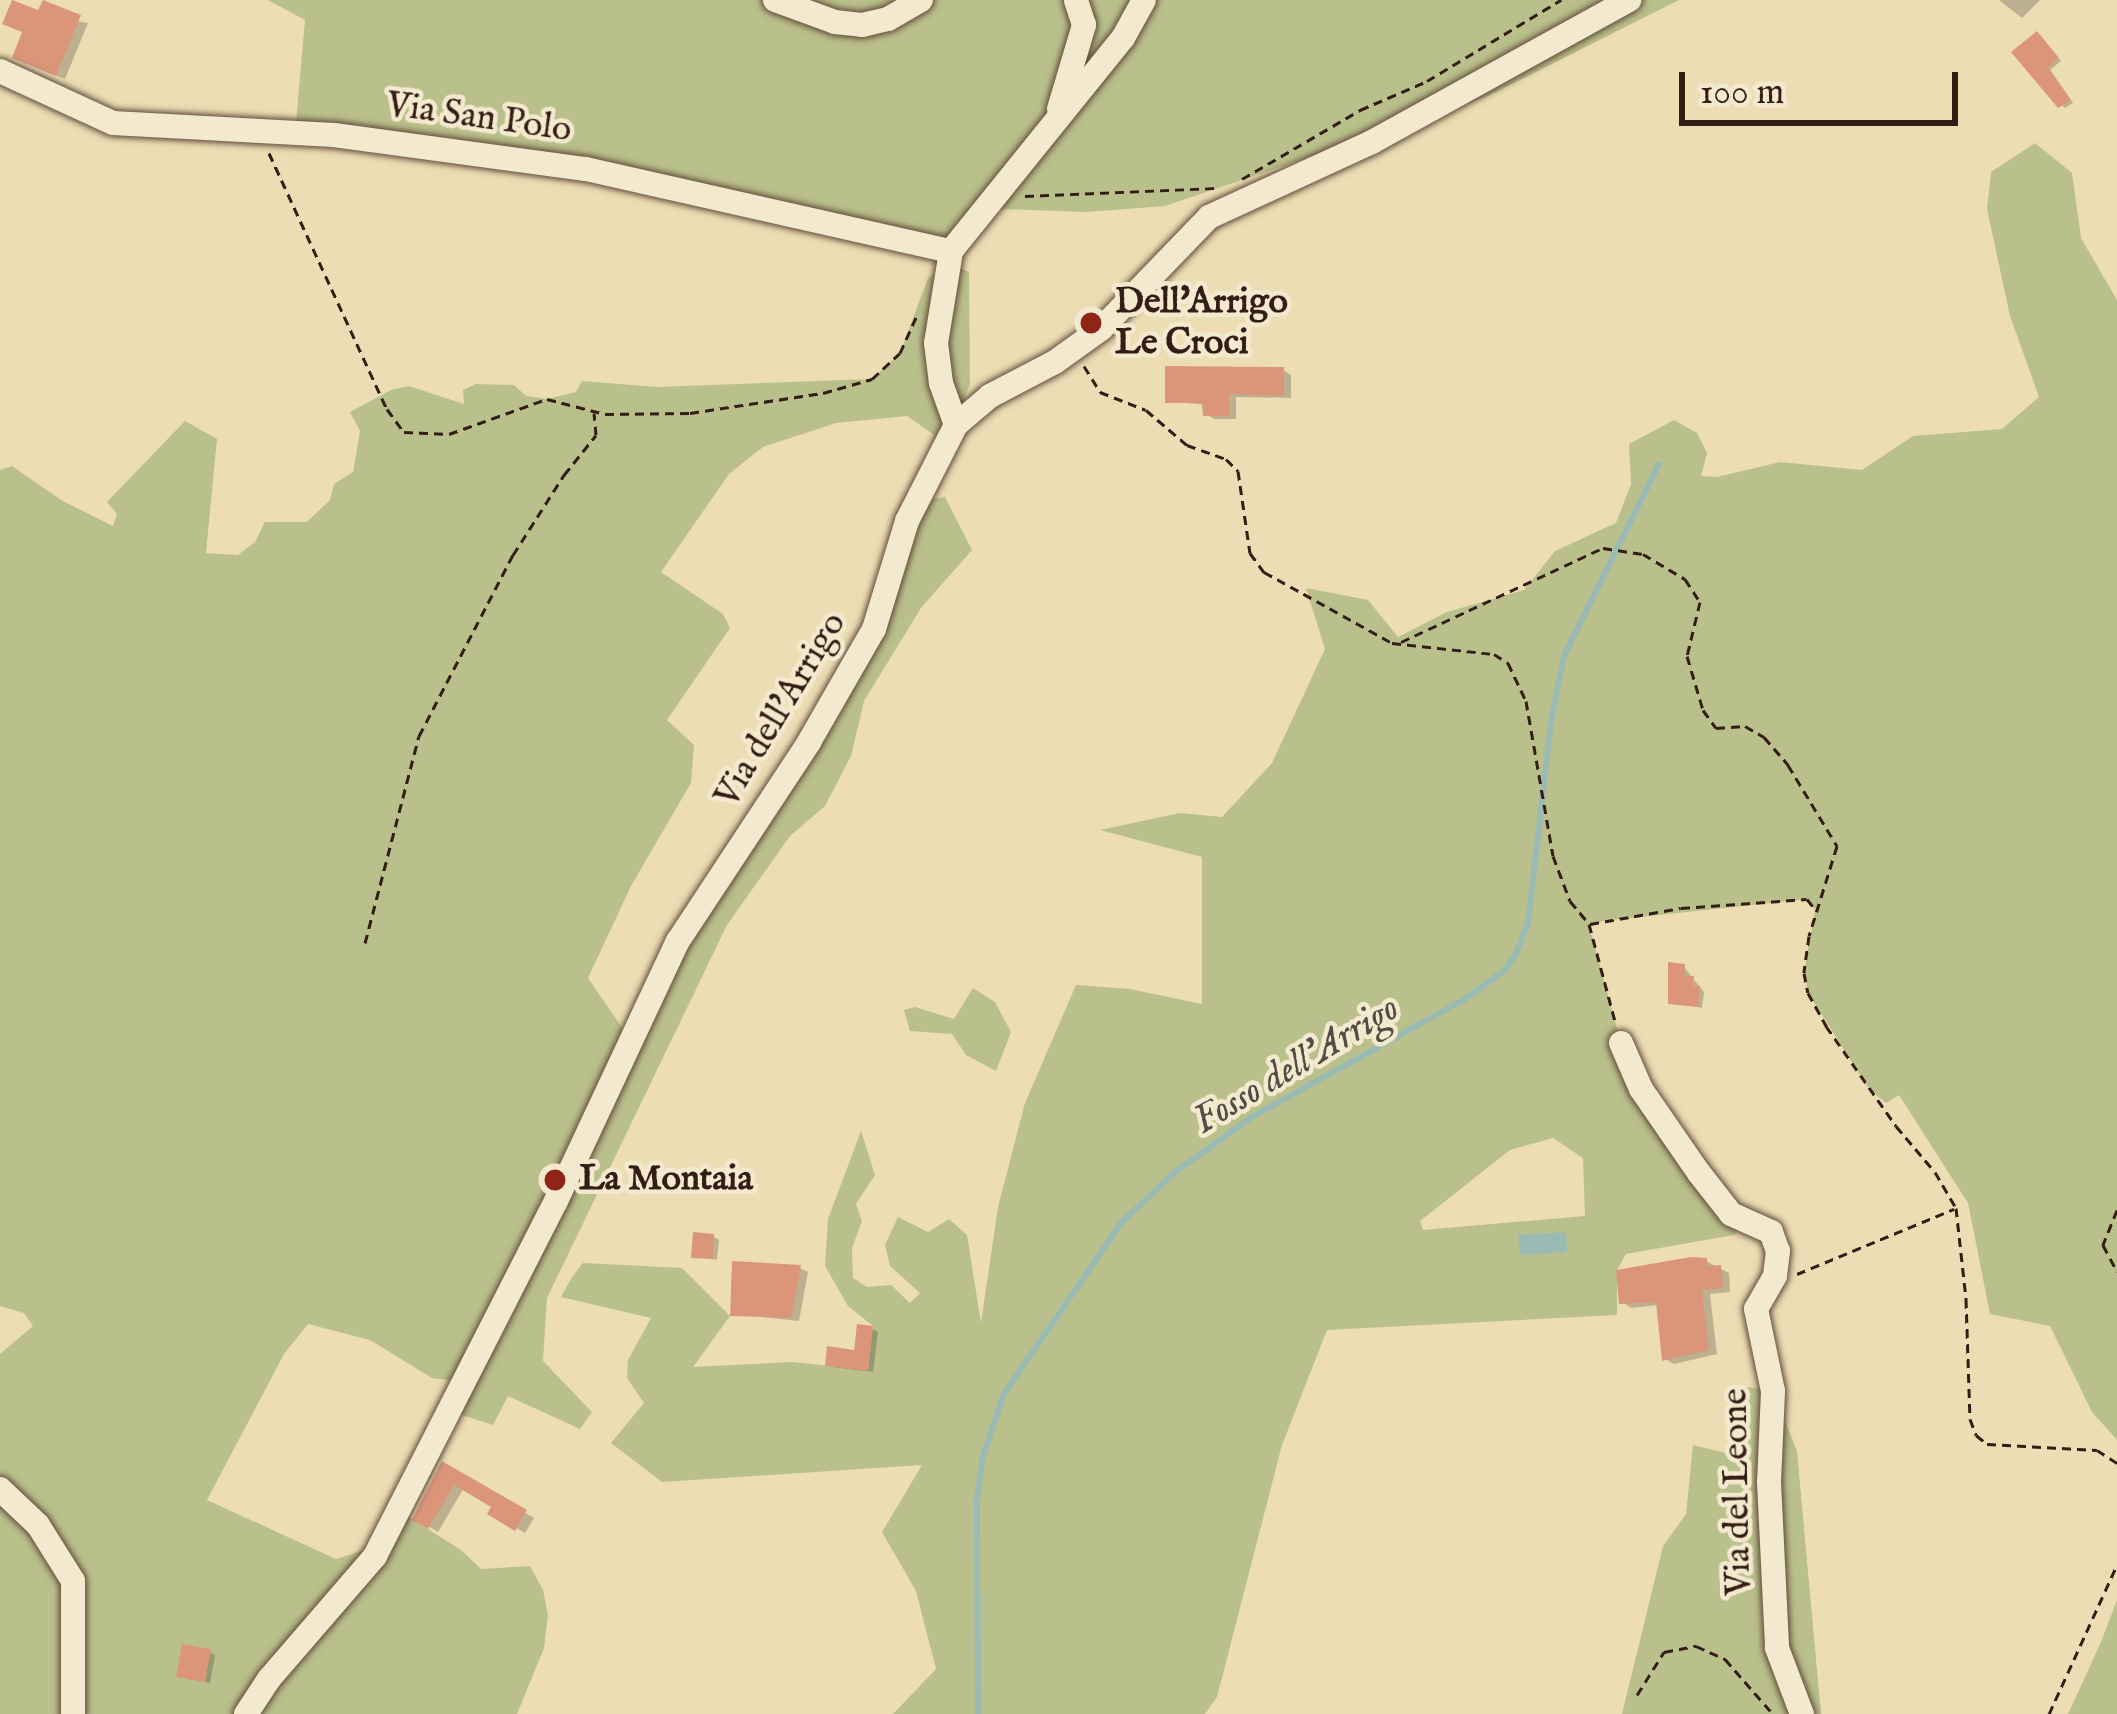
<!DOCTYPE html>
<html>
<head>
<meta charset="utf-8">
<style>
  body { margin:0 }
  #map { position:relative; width:2117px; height:1714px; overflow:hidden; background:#ecddb4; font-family:"IM FELL English",serif }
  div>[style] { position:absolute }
  .green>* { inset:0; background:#bac08b }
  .water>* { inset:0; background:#9abbb3 }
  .shadow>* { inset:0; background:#0003 }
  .stream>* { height:6px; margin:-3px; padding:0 3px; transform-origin:3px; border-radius:3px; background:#9abbb3 }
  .building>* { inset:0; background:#db967a }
  .path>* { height:3px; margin-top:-1.5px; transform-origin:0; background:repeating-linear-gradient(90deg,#341d14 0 9px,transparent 0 15px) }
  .roads { filter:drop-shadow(0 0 3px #624d3c) drop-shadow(0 0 3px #624d3c) }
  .minor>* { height:24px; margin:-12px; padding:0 12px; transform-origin:12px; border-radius:12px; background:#f3e9ce }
  .dots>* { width:33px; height:33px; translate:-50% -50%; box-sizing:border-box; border:6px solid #f3e9ce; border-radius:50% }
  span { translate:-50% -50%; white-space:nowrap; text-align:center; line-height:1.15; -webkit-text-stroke:9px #f3e9ce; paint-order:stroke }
  .street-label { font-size:36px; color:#341d14 }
  .poi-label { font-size:36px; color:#341d14; font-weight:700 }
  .left { translate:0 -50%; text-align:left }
  .water-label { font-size:39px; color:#534c44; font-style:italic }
  .scale { position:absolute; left:1679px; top:72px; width:279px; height:54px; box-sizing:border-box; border:6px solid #341d14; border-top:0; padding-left:15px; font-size:36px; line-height:42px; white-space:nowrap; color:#341d14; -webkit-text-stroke:9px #f3e9ce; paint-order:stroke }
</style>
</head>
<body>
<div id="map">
  <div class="green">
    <div style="clip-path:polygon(268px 0,1679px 0,1486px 97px,1165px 206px,1086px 212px,999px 209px,968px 248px,586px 169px,295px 134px,305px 20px)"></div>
    <div style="clip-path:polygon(evenodd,2035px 143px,2072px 173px,2081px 238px,2117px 300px,2117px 1440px,2092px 1412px,2050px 1326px,1990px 1314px,1968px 1203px,1899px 1095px,1886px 1103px,1869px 1089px,1808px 993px,1804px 973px,1815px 910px,1807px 899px,1603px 921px,1589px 925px,1621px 1043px,1745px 1220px,1734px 1235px,1626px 1254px,1617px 1270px,1617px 1315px,1327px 1330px,1282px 1445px,1217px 1697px,1205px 1714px,893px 1714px,936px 1669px,916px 1591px,882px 1532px,922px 1465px,662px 1482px,611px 1443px,644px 1403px,627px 1378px,628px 1360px,651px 1318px,561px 1297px,572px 1277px,583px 1263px,682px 1268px,730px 1316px,693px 1367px,792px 1362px,868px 1370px,873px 1326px,848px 1306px,825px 1266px,828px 1219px,861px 1131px,875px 1175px,856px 1204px,862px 1221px,852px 1248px,853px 1278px,867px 1287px,891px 1285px,910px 1303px,920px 1293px,890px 1266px,885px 1245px,898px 1217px,928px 1232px,949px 1219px,967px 1235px,981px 1323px,998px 1207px,1025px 1103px,1076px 985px,1130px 989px,1202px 1004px,1202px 857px,1100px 830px,1180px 813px,1222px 817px,1272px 763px,1325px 649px,1306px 588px,1368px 600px,1398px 637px,1447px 612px,1524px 590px,1555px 551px,1616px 523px,1631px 484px,1629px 444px,1674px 420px,1697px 433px,1707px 453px,1701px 476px,1717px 477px,1780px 462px,1862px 470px,1913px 436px,2002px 429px,2039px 397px,2010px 316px,1987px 209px,1991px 172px,2035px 143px,1553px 1138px,1583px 1158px,1585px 1216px,1423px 1230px,1420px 1221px,1510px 1150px,1553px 1138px)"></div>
    <div style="clip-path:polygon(949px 264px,969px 272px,970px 384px,946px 443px,907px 416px,836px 423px,763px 447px,729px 474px,661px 572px,723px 614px,730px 628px,667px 720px,694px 745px,691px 783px,631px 886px,588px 978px,634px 1045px,673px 962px,801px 761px,924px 500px,945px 497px,972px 550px,921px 608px,864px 701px,851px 756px,825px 806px,790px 836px,727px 925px,547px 1298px,543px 1361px,592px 1412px,580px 1429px,508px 1396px,493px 1425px,449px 1411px,463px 1382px,432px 1378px,370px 1340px,308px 1324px,284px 1354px,207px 1500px,336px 1559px,368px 1549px,398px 1510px,461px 1550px,481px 1569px,530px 1566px,543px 1590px,548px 1615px,544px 1648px,517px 1714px,0 1714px,0 1354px,33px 1326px,24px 1313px,0 1306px,0 470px,12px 466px,61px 500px,113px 526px,117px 514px,107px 502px,185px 421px,217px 439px,206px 553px,238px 555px,255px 542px,265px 522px,307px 522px,330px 500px,334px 484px,353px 472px,360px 431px,350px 412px,391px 390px,409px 386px,464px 404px,463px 390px,476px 384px,514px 385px,526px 396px,547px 399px,576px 392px,582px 381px,657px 387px,872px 379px,900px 353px,928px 278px)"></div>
    <div style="clip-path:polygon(973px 988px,995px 1002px,1011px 1032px,996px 1071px,966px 1055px,952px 1034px,910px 1031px,904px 1010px,915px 1007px,954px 1019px)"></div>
    <div style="clip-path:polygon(1749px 1387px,1773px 1391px,1797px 1451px,1821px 1714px,1622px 1714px,1663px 1546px,1686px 1514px,1693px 1445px,1738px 1456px,1745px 1442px,1735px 1402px)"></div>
    <div style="clip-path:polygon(2117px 1600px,2117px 1714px,2068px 1714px,2101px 1642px)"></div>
  </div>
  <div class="water">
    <div style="clip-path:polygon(1566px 1232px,1567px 1252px,1520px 1255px,1518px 1235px)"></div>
  </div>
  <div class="shadow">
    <div style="clip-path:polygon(1999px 0,2040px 0,2022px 18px)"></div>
    <div style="clip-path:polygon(39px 14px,88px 23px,65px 79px,24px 62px,26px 32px)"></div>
    <div style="clip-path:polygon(2041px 37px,2061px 61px,2050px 70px,2073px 103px,2065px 108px,2016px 53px)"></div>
    <div style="clip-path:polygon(1283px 370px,1291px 375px,1291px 398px,1236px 397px,1236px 419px,1214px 419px,1206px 414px,1206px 405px,1168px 401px)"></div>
    <div style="clip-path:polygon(1684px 967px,1704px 992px,1702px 1008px,1671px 1002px)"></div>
    <div style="clip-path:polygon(714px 1237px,719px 1240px,717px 1260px,694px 1256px)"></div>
    <div style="clip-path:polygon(1706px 1261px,1729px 1273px,1730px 1292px,1710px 1294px,1717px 1354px,1674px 1364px,1665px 1359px,1659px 1305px,1631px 1308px,1622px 1302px)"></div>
    <div style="clip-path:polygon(800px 1268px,808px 1272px,799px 1321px,733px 1314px)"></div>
    <div style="clip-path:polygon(873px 1329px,878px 1332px,873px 1372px,833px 1367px,856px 1353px)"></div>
    <div style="clip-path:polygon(443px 1465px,534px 1518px,525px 1533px,491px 1513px,495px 1506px,464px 1488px,438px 1532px,416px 1519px)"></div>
    <div style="clip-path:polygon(210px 1652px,215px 1655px,210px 1683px,184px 1678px)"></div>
  </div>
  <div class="stream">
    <div style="left:978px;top:1714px;width:215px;rotate:-90.3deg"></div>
    <div style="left:977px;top:1499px;width:43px;rotate:-82.1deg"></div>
    <div style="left:983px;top:1456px;width:65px;rotate:-71.3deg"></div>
    <div style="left:1004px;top:1394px;width:207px;rotate:-55.6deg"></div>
    <div style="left:1121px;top:1223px;width:73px;rotate:-43.3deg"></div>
    <div style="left:1174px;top:1173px;width:96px;rotate:-35.7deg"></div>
    <div style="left:1252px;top:1117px;width:244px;rotate:-29deg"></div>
    <div style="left:1465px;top:999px;width:48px;rotate:-35.7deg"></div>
    <div style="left:1504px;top:971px;width:21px;rotate:-55deg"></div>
    <div style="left:1516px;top:954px;width:33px;rotate:-69deg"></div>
    <div style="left:1528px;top:923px;width:203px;rotate:-83.5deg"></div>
    <div style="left:1551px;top:721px;width:66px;rotate:-78.7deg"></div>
    <div style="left:1564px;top:656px;width:214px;rotate:-63.7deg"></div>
  </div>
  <div class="building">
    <div style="clip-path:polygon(12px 0,38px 10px,43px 0,81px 15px,56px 76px,12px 58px,22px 32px,2px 24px)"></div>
    <div style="clip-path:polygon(2037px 31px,2059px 58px,2048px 67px,2071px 100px,2058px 108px,2011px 52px)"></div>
    <div style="clip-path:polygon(1165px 366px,1284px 367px,1284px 396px,1229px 394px,1229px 416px,1203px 416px,1202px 403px,1165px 403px)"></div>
    <div style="clip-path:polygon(1668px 962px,1685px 964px,1684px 976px,1694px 976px,1693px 986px,1700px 986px,1698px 1007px,1668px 1004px)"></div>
    <div style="clip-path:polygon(693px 1232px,714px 1234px,713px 1259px,691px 1258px)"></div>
    <div style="clip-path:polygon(1691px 1257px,1707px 1258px,1707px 1266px,1721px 1265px,1723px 1288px,1702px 1290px,1709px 1350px,1662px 1361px,1656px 1302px,1619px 1304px,1616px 1270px)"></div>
    <div style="clip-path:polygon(732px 1261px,801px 1265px,791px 1318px,730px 1316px)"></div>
    <div style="clip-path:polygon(857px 1324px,873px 1326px,868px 1371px,825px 1366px,827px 1346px,854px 1350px)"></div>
    <div style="clip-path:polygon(442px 1461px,527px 1510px,515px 1531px,487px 1514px,491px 1507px,454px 1485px,428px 1529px,412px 1520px)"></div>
    <div style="clip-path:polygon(182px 1644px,211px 1649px,205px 1682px,176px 1677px)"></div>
  </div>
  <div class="path">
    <div style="left:269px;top:153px;width:282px;rotate:65.3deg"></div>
    <div style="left:387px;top:409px;width:29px;rotate:54deg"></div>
    <div style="left:404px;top:432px;width:45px;rotate:2.5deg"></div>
    <div style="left:449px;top:434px;width:104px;rotate:-19.7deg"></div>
    <div style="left:547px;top:399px;width:60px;rotate:14.5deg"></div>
    <div style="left:605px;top:414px;width:85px;rotate:-0.7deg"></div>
    <div style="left:690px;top:413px;width:134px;rotate:-8.6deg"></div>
    <div style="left:823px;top:393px;width:51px;rotate:-15.9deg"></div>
    <div style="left:872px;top:379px;width:38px;rotate:-43deg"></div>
    <div style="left:900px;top:353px;width:44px;rotate:-65.8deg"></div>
    <div style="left:1242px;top:179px;width:137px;rotate:-30.3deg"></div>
    <div style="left:1360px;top:110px;width:73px;rotate:-23.4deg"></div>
    <div style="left:1427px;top:81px;width:157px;rotate:-31.2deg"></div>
    <div style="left:1025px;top:196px;width:194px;rotate:-2.4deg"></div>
    <div style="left:1084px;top:366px;width:31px;rotate:58deg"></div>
    <div style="left:1100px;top:392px;width:49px;rotate:21.4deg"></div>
    <div style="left:1146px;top:410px;width:54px;rotate:40.5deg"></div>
    <div style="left:1187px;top:445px;width:41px;rotate:19.7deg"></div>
    <div style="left:1226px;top:459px;width:17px;rotate:45deg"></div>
    <div style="left:1238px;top:471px;width:83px;rotate:81.7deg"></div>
    <div style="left:1250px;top:553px;width:24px;rotate:54deg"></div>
    <div style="left:1264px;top:572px;width:146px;rotate:29deg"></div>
    <div style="left:1392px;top:643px;width:103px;rotate:6.2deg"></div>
    <div style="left:1494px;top:654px;width:17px;rotate:33deg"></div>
    <div style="left:1508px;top:663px;width:42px;rotate:64.7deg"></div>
    <div style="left:1526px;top:701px;width:157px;rotate:80.1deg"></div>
    <div style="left:1553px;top:856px;width:48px;rotate:69.3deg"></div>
    <div style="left:1570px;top:901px;width:30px;rotate:50deg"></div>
    <div style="left:1589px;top:924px;width:100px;rotate:75deg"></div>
    <div style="left:1401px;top:642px;width:223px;rotate:-25deg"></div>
    <div style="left:1603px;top:548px;width:40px;rotate:8.5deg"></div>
    <div style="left:1643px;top:554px;width:49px;rotate:30.8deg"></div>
    <div style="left:1685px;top:579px;width:27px;rotate:57deg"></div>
    <div style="left:1700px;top:602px;width:56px;rotate:103.5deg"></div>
    <div style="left:1687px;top:656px;width:56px;rotate:73.5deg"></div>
    <div style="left:1703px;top:710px;width:22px;rotate:54deg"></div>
    <div style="left:1716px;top:728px;width:29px;rotate:-4deg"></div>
    <div style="left:1745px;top:726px;width:22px;rotate:30deg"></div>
    <div style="left:1764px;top:737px;width:37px;rotate:49deg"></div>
    <div style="left:1788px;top:765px;width:95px;rotate:58.8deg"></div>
    <div style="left:1837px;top:846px;width:94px;rotate:107.3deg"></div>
    <div style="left:1809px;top:936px;width:37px;rotate:98deg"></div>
    <div style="left:1804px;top:973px;width:20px;rotate:79deg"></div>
    <div style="left:1808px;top:993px;width:38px;rotate:61deg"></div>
    <div style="left:1826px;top:1026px;width:122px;rotate:55deg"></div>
    <div style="left:1896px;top:1126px;width:60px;rotate:49.7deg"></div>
    <div style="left:1935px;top:1172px;width:42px;rotate:59.7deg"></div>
    <div style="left:1956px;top:1208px;width:92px;rotate:83.7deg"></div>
    <div style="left:1966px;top:1299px;width:120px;rotate:88.1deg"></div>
    <div style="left:1970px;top:1419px;width:17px;rotate:69deg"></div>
    <div style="left:1976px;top:1435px;width:14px;rotate:39deg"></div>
    <div style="left:1987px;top:1444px;width:110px;rotate:3.1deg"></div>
    <div style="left:2097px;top:1450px;width:24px;rotate:33deg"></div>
    <div style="left:1590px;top:924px;width:92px;rotate:-10deg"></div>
    <div style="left:1681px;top:908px;width:126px;rotate:-4.1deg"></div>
    <div style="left:1807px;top:899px;width:11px;rotate:52deg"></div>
    <div style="left:365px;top:943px;width:214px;rotate:-75.4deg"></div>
    <div style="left:419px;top:736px;width:204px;rotate:-62.6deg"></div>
    <div style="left:513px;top:555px;width:95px;rotate:-57.5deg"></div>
    <div style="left:564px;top:475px;width:51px;rotate:-51.3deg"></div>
    <div style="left:596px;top:435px;width:22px;rotate:-95deg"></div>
    <div style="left:2117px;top:1210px;width:38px;rotate:112deg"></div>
    <div style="left:2103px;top:1245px;width:30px;rotate:62deg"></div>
    <div style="left:1797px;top:1274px;width:170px;rotate:-22.5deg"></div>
    <div style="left:1637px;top:1695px;width:51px;rotate:-57.9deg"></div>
    <div style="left:1664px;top:1652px;width:33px;rotate:-11deg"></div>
    <div style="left:1696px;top:1646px;width:32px;rotate:24deg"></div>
    <div style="left:1725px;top:1659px;width:73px;rotate:48.9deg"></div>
    <div style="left:2049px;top:1714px;width:164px;rotate:-65.5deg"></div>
  </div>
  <div class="roads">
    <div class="minor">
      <div style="left:775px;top:0;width:64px;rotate:20.1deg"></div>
      <div style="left:835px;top:22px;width:27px;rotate:6deg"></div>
      <div style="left:862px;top:25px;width:27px;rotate:-13deg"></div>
      <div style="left:888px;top:19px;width:38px;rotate:-30deg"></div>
      <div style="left:0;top:71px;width:124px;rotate:24.7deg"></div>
      <div style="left:113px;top:123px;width:221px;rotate:3.1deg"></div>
      <div style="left:334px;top:135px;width:254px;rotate:7.7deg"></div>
      <div style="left:586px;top:169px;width:374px;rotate:12.7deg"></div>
      <div style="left:1059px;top:109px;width:88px;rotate:-73.4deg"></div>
      <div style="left:1084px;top:25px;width:26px;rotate:-108deg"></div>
      <div style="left:956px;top:425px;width:45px;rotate:-109.7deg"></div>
      <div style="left:941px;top:383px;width:40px;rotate:-97.1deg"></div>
      <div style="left:936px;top:343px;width:93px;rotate:-80.7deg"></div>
      <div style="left:951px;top:251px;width:274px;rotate:-51.1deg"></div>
      <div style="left:1123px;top:38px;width:43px;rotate:-61.1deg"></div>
      <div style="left:1621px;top:1043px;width:50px;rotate:66.5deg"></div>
      <div style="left:1641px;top:1089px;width:102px;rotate:55.4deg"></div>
      <div style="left:1699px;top:1173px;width:52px;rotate:52deg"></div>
      <div style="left:1731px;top:1214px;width:44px;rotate:24.2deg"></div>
      <div style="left:1771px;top:1232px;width:20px;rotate:70deg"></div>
      <div style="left:1778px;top:1251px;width:25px;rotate:97deg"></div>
      <div style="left:1775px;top:1276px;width:38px;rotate:120deg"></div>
      <div style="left:1756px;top:1309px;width:84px;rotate:78.3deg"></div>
      <div style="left:1773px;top:1391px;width:91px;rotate:92.5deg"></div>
      <div style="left:1769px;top:1482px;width:166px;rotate:87.2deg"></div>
      <div style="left:1777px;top:1648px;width:71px;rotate:69.3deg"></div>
      <div style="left:0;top:1489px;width:52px;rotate:43.5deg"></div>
      <div style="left:38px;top:1525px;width:66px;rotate:58deg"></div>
      <div style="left:73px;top:1581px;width:133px;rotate:90deg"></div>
      <div style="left:246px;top:1714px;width:42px;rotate:-56.7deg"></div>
      <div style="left:269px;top:1679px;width:162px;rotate:-49.2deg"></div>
      <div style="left:375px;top:1556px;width:398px;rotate:-63deg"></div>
      <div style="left:556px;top:1201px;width:287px;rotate:-64.9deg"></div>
      <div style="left:678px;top:941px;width:238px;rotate:-56.6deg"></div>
      <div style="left:809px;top:742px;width:130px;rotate:-60.1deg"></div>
      <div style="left:874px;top:629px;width:113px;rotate:-73deg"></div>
      <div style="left:907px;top:521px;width:108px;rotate:-63deg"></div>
      <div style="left:956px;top:425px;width:45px;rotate:-40.5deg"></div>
      <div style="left:990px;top:396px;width:73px;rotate:-27.6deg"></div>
      <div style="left:1055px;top:362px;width:57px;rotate:-35.7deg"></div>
      <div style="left:1101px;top:329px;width:156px;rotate:-46deg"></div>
      <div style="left:1209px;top:217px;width:179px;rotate:-24.7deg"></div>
      <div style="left:1372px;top:142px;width:294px;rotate:-28.9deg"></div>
    </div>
  </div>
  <div class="dots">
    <div style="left:1091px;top:323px;background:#8f2418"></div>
    <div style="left:555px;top:1180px;background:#8f2418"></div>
  </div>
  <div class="street-label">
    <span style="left:479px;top:118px;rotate:8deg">Via San Polo</span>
    <span style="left:781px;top:710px;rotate:-59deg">Via dell'Arrigo</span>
    <span style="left:1738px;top:1492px;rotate:-91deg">Via del Leone</span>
  </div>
  <div class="poi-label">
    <span class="left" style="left:1115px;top:323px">Dell'Arrigo<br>Le Croci</span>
    <span class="left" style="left:579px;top:1180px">La Montaia</span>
  </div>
  <div class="water-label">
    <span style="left:1297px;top:1066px;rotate:-31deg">Fosso dell'Arrigo</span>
  </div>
  <div class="scale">100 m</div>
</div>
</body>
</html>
